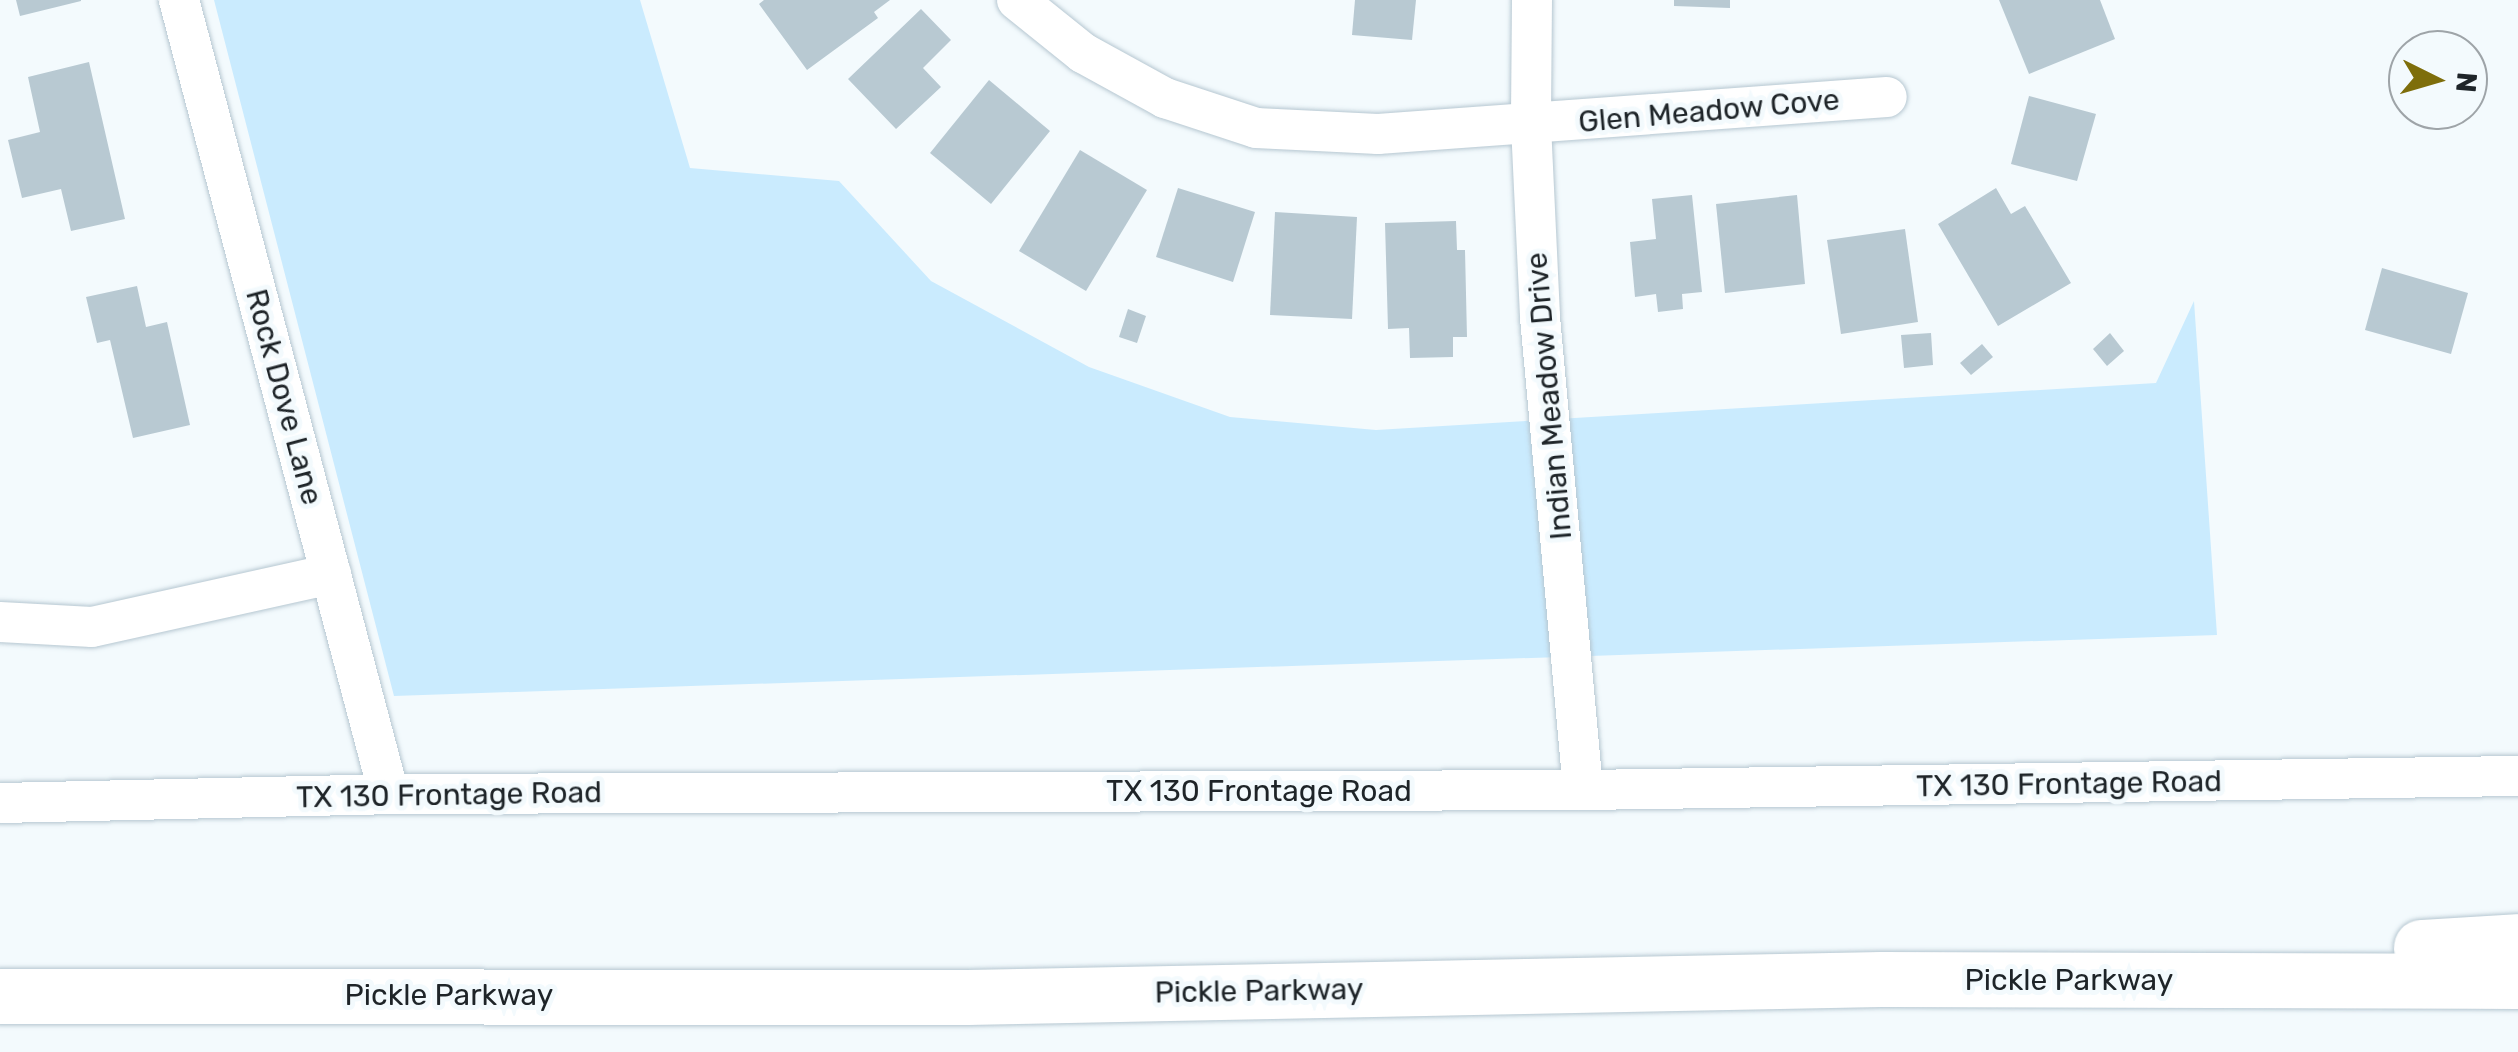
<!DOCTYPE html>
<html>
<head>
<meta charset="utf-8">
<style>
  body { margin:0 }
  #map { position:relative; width:2518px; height:1052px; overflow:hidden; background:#f3fafd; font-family:Rubik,sans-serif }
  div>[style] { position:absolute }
  .green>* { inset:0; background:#caebfe }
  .building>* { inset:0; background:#b8c9d2 }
  .roads { filter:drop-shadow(0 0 2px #b6c7d1) drop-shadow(0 0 2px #b6c7d1) }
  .minor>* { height:40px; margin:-20px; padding:0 20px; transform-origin:20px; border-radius:20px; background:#fff }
  .highway>* { height:55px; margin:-27.5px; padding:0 27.5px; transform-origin:27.5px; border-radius:27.5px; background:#fff }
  span { translate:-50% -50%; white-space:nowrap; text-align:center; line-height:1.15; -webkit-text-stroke:10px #f3fafd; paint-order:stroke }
  .street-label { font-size:30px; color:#1e2428 }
  .north { position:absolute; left:2388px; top:30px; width:100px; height:100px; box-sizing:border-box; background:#f3fafd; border:2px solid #9ea4a8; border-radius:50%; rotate:95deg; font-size:28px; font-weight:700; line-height:40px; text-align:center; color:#1e2428 }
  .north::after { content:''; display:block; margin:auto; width:35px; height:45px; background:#7e6e0b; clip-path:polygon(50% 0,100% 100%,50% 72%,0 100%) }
</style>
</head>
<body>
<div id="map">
  <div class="green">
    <div style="clip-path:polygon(214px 0,640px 0,690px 168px,839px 181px,931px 281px,1089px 367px,1230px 417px,1376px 430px,2156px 383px,2194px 301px,2217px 635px,394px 696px)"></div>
  </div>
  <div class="building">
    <div style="clip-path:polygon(16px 0,81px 0,81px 1px,20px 16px)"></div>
    <div style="clip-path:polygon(764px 0,890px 0,874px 12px,878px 18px,807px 70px,759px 4px)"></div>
    <div style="clip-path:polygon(1355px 0,1416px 0,1412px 40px,1352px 35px)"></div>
    <div style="clip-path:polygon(1674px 0,1730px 0,1730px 8px,1674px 6px)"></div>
    <div style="clip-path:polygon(1999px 0,2100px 0,2115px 39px,2029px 74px)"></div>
    <div style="clip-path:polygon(921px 9px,951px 40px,923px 68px,941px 87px,896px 129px,848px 79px)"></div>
    <div style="clip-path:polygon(89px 62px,125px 219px,71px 231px,61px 189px,22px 198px,8px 140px,40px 132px,28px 77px)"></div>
    <div style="clip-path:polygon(989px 80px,1050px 131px,991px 204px,930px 153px)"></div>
    <div style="clip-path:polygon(2029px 96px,2096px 114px,2077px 181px,2011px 164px)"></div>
    <div style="clip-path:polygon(1080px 150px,1147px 190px,1086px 291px,1019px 251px)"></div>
    <div style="clip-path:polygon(1178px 188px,1255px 212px,1233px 282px,1156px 257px)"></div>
    <div style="clip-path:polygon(1996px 188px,2011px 214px,2025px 206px,2071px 283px,1998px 326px,1938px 224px)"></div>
    <div style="clip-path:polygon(1692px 195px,1702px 292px,1682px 294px,1683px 309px,1658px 312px,1656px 294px,1635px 297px,1630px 242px,1656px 239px,1652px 199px)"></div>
    <div style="clip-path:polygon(1797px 195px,1805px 284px,1725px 293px,1716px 204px)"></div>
    <div style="clip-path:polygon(1275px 212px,1357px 217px,1352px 319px,1270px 315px)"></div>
    <div style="clip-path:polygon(1456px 221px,1457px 250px,1465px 250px,1467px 337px,1453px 337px,1453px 357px,1410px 358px,1409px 328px,1388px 329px,1385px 223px)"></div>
    <div style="clip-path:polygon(1905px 229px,1918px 322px,1841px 334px,1827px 240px)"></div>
    <div style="clip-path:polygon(2382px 268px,2468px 293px,2451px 354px,2365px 330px)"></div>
    <div style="clip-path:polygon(137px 286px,146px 327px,167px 322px,190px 425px,133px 438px,110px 340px,97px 343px,86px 297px)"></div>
    <div style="clip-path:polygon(1128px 309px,1146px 316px,1137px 343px,1119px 337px)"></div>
    <div style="clip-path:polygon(1931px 333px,1933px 365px,1904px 368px,1901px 335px)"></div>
    <div style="clip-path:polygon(2110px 333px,2124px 351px,2107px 366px,2093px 349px)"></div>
    <div style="clip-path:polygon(1982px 344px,1993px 357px,1971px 375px,1960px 363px)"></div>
  </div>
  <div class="roads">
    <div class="minor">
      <div style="left:179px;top:0;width:821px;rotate:75.19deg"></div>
      <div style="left:1017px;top:0;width:85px;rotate:38.8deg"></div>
      <div style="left:1083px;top:53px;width:94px;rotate:28.8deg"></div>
      <div style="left:1165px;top:98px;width:96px;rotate:18.2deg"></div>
      <div style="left:1256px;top:128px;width:122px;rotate:2.8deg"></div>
      <div style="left:1378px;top:134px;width:510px;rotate:-4.16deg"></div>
      <div style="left:1532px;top:0;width:125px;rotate:90.5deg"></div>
      <div style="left:1531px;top:125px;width:192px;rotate:87.3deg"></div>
      <div style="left:1540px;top:317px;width:475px;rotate:84.8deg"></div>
      <div style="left:0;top:622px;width:92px;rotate:3.1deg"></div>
      <div style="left:92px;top:627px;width:245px;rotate:-12.5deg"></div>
      <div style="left:0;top:803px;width:389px;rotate:-1.3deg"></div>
      <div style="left:389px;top:794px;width:1194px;rotate:-0.19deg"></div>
      <div style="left:1583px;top:790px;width:935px;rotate:-0.86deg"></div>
    </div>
    <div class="highway">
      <div style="left:2421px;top:947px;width:97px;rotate:-3.5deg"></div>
      <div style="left:0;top:996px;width:967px;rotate:0.06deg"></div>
      <div style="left:967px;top:997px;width:914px;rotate:-1.13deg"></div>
      <div style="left:1881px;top:979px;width:637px;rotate:0.18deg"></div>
    </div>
  </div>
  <div class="street-label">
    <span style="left:1709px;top:111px;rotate:-5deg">Glen Meadow Cove</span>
    <span style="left:1549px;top:396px;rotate:-95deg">Indian Meadow Drive</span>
    <span style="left:284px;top:397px;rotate:75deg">Rock Dove Lane</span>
    <span style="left:2069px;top:784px;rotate:-1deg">TX 130 Frontage Road</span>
    <span style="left:1259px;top:791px">TX 130 Frontage Road</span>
    <span style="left:449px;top:795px;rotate:-1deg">TX 130 Frontage Road</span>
    <span style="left:2069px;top:980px">Pickle Parkway</span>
    <span style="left:1259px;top:991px;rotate:-1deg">Pickle Parkway</span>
    <span style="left:449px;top:995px">Pickle Parkway</span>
  </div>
  <div class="north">N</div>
</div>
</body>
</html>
